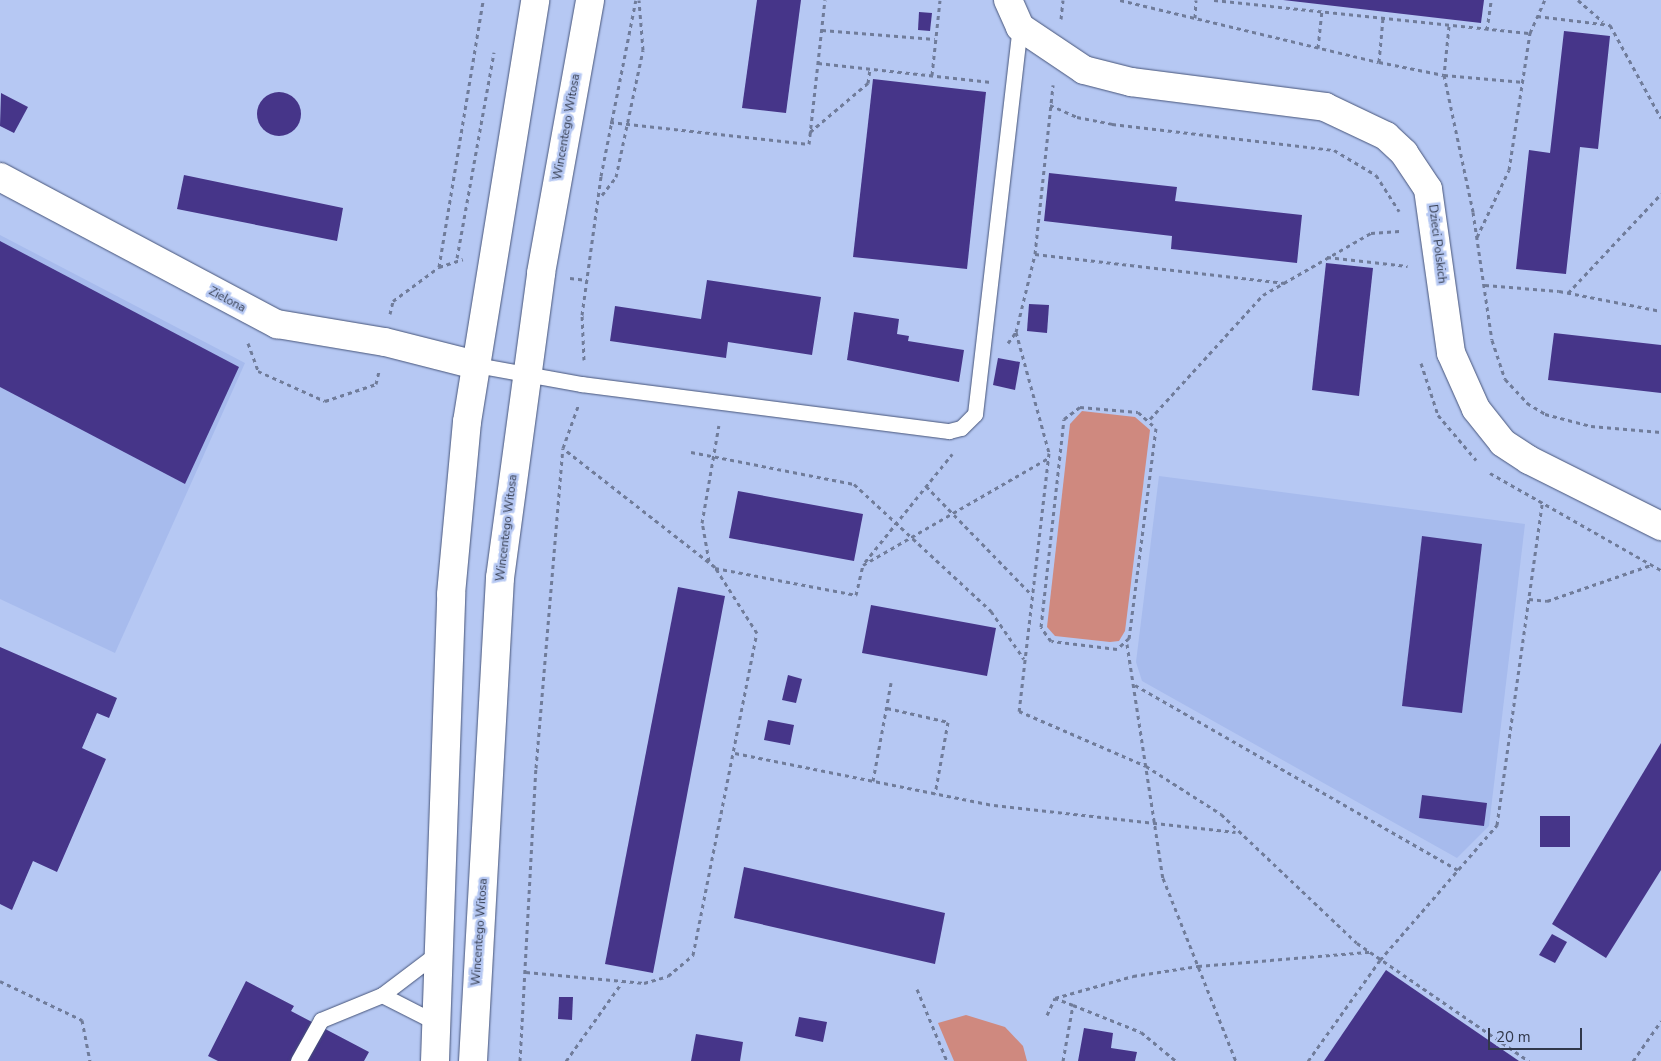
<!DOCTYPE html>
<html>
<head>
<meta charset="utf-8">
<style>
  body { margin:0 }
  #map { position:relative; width:1661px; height:1061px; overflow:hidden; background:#b6c8f3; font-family:"Nunito Sans",sans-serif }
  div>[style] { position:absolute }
  .built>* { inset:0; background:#a7bbed }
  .green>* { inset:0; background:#cf897f }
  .building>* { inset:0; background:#463589 }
  .round { border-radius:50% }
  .path>* { height:3px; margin-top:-1.5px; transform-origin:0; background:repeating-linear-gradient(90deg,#707c9a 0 4px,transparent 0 8px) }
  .roads { filter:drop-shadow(0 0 1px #465479) drop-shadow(0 0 1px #465479) }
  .lane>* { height:15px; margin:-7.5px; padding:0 7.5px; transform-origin:7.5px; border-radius:7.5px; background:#fff }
  .street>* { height:28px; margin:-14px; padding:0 14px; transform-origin:14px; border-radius:14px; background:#fff }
  .secondary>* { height:28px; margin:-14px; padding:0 14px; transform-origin:14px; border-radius:14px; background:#fff }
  span { translate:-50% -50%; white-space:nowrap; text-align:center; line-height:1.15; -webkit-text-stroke:5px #b6c8f3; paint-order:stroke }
  .street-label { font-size:12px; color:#31384a }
  .scale { position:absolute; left:1488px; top:1028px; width:94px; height:22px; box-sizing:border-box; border:2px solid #31384a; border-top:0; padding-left:6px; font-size:15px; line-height:18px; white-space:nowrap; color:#31384a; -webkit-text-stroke:4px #b6c8f3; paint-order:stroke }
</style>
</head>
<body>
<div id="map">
  <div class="built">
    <div style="clip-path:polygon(0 235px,245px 363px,115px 653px,0 599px)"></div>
    <div style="clip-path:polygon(1159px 476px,1525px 524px,1489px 826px,1457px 858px,1142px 681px,1136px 662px)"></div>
  </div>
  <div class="green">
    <div style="clip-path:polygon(1082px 411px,1135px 417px,1150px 430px,1125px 631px,1119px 641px,1110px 642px,1055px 636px,1047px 627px,1070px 424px)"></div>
    <div style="clip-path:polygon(966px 1015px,1005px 1027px,1023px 1046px,1027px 1061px,954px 1061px,938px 1023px)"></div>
  </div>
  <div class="building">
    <div style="clip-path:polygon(757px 0,801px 0,786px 113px,742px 108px)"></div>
    <div style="clip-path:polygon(1283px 0,1484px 0,1481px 23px)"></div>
    <div style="clip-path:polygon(919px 12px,932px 13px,930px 31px,918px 30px)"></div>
    <div style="clip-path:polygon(1564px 31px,1610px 36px,1598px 149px,1580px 147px,1566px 274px,1516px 269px,1529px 150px,1550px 153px)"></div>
    <div style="clip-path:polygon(873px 79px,986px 92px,967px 269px,853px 257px)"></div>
    <div class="round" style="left:257px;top:92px;width:44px;height:44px"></div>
    <div style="clip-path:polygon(1px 93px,28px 107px,14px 133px,0 126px)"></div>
    <div style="clip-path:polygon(1049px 173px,1177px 187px,1175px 201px,1302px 215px,1297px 263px,1171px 249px,1172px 236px,1044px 221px)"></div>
    <div style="clip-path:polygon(184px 175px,343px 208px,337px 241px,177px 209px)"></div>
    <div style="clip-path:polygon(0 241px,239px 367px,185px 484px,0 387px)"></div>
    <div style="clip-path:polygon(1326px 263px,1373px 268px,1359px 396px,1312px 390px)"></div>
    <div style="clip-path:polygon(707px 280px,821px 297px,812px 355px,728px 342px,726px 358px,610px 341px,615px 306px,701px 319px)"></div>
    <div style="clip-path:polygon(1029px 304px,1049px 305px,1047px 333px,1027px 331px)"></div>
    <div style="clip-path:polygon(854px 312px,899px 319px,897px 334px,909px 336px,908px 341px,964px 350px,959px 382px,847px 360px)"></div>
    <div style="clip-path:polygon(1554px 333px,1661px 345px,1661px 393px,1548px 380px)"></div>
    <div style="clip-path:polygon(998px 358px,1020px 362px,1015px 390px,993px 385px)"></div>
    <div style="clip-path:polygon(738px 491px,863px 514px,854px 561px,729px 538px)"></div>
    <div style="clip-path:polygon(1422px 536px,1482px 544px,1462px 713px,1402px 706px)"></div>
    <div style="clip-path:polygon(678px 587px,725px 596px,653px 973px,605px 964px)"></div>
    <div style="clip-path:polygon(871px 605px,996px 628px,987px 676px,862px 653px)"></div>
    <div style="clip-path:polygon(0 647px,117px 698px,109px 718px,97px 713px,82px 748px,106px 759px,57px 872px,33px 861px,12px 910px,0 904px)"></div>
    <div style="clip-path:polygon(788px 675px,802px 679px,796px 703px,782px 700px)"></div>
    <div style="clip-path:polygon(768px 720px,794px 725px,790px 745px,764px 740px)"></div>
    <div style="clip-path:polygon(1661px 743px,1661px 870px,1606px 958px,1552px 924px)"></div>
    <div style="clip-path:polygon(1422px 795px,1487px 803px,1484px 826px,1419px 818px)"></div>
    <div style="clip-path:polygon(1540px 816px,1570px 816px,1570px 847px,1540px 847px)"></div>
    <div style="clip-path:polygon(744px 867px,945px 913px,935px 964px,734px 918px)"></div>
    <div style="clip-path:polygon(1552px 934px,1567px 942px,1555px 963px,1539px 955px)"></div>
    <div style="clip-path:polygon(1386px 970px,1519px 1061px,1324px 1061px)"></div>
    <div style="clip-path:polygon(246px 981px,294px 1006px,291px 1011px,369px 1052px,364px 1061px,218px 1061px,208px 1056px)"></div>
    <div style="clip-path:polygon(559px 997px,573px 997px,572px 1020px,558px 1019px)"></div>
    <div style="clip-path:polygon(799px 1017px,827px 1022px,823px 1042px,795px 1036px)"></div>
    <div style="clip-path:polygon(1084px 1028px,1113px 1033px,1111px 1048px,1137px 1052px,1135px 1061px,1078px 1061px)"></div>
    <div style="clip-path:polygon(696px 1034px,743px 1042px,740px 1061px,691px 1061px)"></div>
  </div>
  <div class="path">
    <div style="left:1120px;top:0;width:266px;rotate:13.5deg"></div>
    <div style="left:1379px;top:62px;width:66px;rotate:11.3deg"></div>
    <div style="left:1444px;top:75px;width:80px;rotate:5deg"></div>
    <div style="left:1214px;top:0;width:318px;rotate:6deg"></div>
    <div style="left:1578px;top:0;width:33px;rotate:41deg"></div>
    <div style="left:1537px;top:16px;width:74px;rotate:7deg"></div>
    <div style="left:1610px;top:25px;width:106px;rotate:61.3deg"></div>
    <div style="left:1195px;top:18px;width:18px;rotate:-87deg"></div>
    <div style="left:1061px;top:19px;width:19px;rotate:-84deg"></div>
    <div style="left:1449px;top:26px;width:49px;rotate:95.8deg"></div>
    <div style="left:1444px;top:75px;width:140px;rotate:78deg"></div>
    <div style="left:1473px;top:212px;width:129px;rotate:81.6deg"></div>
    <div style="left:1492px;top:340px;width:41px;rotate:71.6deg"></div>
    <div style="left:1505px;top:379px;width:33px;rotate:47deg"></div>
    <div style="left:1527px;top:403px;width:21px;rotate:31deg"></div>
    <div style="left:1545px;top:414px;width:48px;rotate:14.6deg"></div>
    <div style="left:1591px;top:426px;width:70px;rotate:4.9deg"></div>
    <div style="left:822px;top:30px;width:113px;rotate:4.6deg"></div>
    <div style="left:1487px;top:30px;width:30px;rotate:-82deg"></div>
    <div style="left:1318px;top:48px;width:36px;rotate:-84deg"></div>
    <div style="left:1379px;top:62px;width:44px;rotate:-84.8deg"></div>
    <div style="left:818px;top:63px;width:174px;rotate:6.3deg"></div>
    <div style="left:932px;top:75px;width:75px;rotate:-83.9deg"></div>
    <div style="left:1050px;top:105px;width:30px;rotate:24deg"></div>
    <div style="left:1077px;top:117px;width:36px;rotate:11deg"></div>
    <div style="left:1112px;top:124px;width:224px;rotate:6.7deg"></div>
    <div style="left:1334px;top:150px;width:49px;rotate:30.8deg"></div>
    <div style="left:1376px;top:175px;width:43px;rotate:57.4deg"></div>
    <div style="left:610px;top:122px;width:200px;rotate:6.3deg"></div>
    <div style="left:809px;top:144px;width:145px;rotate:-83.7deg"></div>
    <div style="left:810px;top:132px;width:76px;rotate:-40.2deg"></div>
    <div style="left:868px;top:83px;width:15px;rotate:-82deg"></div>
    <div style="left:602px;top:195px;width:23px;rotate:-52deg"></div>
    <div style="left:616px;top:177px;width:130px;rotate:-78deg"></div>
    <div style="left:643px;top:50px;width:50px;rotate:-94.6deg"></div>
    <div style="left:1477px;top:237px;width:74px;rotate:-64.5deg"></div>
    <div style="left:1509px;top:170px;width:139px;rotate:-81.3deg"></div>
    <div style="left:1530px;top:33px;width:36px;rotate:-66deg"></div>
    <div style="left:1035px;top:254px;width:252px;rotate:6.6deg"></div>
    <div style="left:1327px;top:257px;width:81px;rotate:6.3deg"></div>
    <div style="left:457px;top:258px;width:209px;rotate:-79.8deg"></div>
    <div style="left:439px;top:267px;width:271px;rotate:-80.6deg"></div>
    <div style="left:570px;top:278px;width:17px;rotate:7deg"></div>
    <div style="left:1485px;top:285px;width:74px;rotate:4.6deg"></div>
    <div style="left:1559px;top:291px;width:104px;rotate:11.1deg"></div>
    <div style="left:1568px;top:293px;width:136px;rotate:-46.8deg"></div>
    <div style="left:390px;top:314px;width:13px;rotate:-77deg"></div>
    <div style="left:393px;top:301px;width:57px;rotate:-36.5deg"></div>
    <div style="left:439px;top:267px;width:25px;rotate:-18deg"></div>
    <div style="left:1016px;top:332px;width:125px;rotate:74.7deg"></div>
    <div style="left:1049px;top:453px;width:260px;rotate:96.6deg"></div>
    <div style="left:1019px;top:711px;width:138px;rotate:23.4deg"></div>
    <div style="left:1146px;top:766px;width:89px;rotate:32.6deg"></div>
    <div style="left:1221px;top:814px;width:187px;rotate:43.5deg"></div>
    <div style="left:1357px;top:943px;width:209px;rotate:34.5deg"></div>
    <div style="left:248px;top:343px;width:30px;rotate:70deg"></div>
    <div style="left:258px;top:371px;width:73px;rotate:24.1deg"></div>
    <div style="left:325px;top:401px;width:54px;rotate:-18.4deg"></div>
    <div style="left:376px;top:384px;width:13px;rotate:-77deg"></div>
    <div style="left:1008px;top:343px;width:14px;rotate:-54deg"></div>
    <div style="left:1016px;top:332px;width:80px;rotate:-76.3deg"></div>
    <div style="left:1035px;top:254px;width:170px;rotate:-83.9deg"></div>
    <div style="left:584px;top:360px;width:45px;rotate:-92.5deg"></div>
    <div style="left:582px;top:315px;width:140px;rotate:-82.2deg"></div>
    <div style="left:601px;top:176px;width:179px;rotate:-78.8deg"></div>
    <div style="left:1421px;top:363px;width:55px;rotate:71.9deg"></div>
    <div style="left:1438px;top:415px;width:59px;rotate:49.8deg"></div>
    <div style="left:1080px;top:407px;width:58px;rotate:4.9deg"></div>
    <div style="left:1138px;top:412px;width:24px;rotate:42deg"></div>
    <div style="left:1156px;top:428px;width:212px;rotate:97.3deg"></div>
    <div style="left:1129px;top:638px;width:16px;rotate:137deg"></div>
    <div style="left:1117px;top:649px;width:66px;rotate:-173.1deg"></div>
    <div style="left:1051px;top:641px;width:17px;rotate:-126deg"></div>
    <div style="left:1041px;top:627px;width:209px;rotate:-83.7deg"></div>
    <div style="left:1064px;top:419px;width:20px;rotate:-37deg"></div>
    <div style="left:1150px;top:419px;width:168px;rotate:-47.7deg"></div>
    <div style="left:1263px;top:295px;width:125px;rotate:-29.9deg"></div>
    <div style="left:1371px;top:233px;width:32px;rotate:-4deg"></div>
    <div style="left:691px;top:452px;width:166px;rotate:11.1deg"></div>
    <div style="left:854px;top:484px;width:187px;rotate:42.8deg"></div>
    <div style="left:991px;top:611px;width:58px;rotate:55.5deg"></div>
    <div style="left:1490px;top:473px;width:197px;rotate:29.6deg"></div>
    <div style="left:926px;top:486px;width:152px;rotate:45.8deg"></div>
    <div style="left:709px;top:561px;width:39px;rotate:-100deg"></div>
    <div style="left:702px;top:523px;width:99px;rotate:-80.2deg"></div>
    <div style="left:865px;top:562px;width:139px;rotate:-51.1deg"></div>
    <div style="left:715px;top:568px;width:144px;rotate:10.8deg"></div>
    <div style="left:856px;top:595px;width:31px;rotate:-77deg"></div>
    <div style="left:863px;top:565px;width:214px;rotate:-30deg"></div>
    <div style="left:1529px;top:599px;width:18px;rotate:6deg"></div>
    <div style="left:1547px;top:601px;width:110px;rotate:-19.1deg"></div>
    <div style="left:1127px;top:644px;width:237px;rotate:81.3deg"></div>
    <div style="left:1163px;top:878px;width:197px;rotate:68.3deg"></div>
    <div style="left:1135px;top:685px;width:372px;rotate:29.8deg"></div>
    <div style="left:887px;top:708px;width:63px;rotate:12.9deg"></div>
    <div style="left:948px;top:722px;width:73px;rotate:100.2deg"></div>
    <div style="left:735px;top:753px;width:264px;rotate:11.4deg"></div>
    <div style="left:994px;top:805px;width:243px;rotate:6.4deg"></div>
    <div style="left:873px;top:781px;width:100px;rotate:-79.6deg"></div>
    <div style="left:526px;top:972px;width:119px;rotate:5.3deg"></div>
    <div style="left:644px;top:983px;width:25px;rotate:-16deg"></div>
    <div style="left:668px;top:976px;width:33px;rotate:-40deg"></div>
    <div style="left:693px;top:955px;width:328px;rotate:-78.8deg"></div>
    <div style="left:757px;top:633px;width:78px;rotate:-122.5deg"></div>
    <div style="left:715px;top:567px;width:192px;rotate:-142deg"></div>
    <div style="left:0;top:981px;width:91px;rotate:25.4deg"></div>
    <div style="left:82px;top:1020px;width:42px;rotate:79deg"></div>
    <div style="left:917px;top:989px;width:78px;rotate:67.4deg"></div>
    <div style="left:1073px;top:1005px;width:19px;rotate:-159deg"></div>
    <div style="left:1055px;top:998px;width:81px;rotate:-15.8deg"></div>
    <div style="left:1133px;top:976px;width:66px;rotate:-8.7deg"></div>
    <div style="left:1198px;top:966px;width:173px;rotate:-4.7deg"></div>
    <div style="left:1047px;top:1015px;width:19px;rotate:-65deg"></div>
    <div style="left:520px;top:1061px;width:293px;rotate:-86.9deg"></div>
    <div style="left:536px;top:768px;width:321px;rotate:-85.2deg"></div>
    <div style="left:563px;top:448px;width:45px;rotate:-70.3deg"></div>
    <div style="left:566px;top:1061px;width:95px;rotate:-54.5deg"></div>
    <div style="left:1063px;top:1061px;width:57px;rotate:-79.9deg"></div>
    <div style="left:1073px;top:1005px;width:73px;rotate:21.7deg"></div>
    <div style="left:1141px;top:1032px;width:45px;rotate:39.6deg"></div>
    <div style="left:1308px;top:1061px;width:124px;rotate:-54.5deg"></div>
    <div style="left:1380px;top:960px;width:179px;rotate:-49.1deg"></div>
    <div style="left:1497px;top:825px;width:324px;rotate:-82deg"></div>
    <div style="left:1633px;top:1061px;width:49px;rotate:-55deg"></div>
  </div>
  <div class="roads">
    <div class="lane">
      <div style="left:476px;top:365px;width:107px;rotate:10.3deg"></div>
      <div style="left:581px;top:384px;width:371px;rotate:7.3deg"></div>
      <div style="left:949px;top:431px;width:12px;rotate:-14deg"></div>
      <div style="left:961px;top:428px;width:20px;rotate:-45deg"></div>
      <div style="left:975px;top:414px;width:390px;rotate:-83.4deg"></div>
      <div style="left:382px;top:995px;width:62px;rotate:27deg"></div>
      <div style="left:298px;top:1061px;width:47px;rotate:-60.7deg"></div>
      <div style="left:321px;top:1020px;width:66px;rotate:-22.3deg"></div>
      <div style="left:382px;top:995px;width:73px;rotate:-37.2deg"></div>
    </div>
    <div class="street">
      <div style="left:1008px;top:0;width:30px;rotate:66deg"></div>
      <div style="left:1020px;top:27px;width:77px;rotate:33.9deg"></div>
      <div style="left:1084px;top:70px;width:49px;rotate:14.3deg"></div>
      <div style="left:1131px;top:82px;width:196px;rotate:7.3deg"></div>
      <div style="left:1325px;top:107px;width:68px;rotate:25.4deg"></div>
      <div style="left:1386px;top:136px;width:25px;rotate:43deg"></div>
      <div style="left:1404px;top:153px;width:43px;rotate:56.3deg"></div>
      <div style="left:1428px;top:189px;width:166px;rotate:82deg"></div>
      <div style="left:1451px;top:353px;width:61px;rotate:65.9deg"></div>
      <div style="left:1476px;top:409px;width:43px;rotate:51.5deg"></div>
      <div style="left:1503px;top:443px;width:31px;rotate:33deg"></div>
      <div style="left:1529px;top:460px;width:148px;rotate:26.6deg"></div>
      <div style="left:0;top:177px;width:314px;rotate:28deg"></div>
      <div style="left:277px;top:324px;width:109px;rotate:9.5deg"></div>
      <div style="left:385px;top:342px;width:94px;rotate:14.2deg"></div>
    </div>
    <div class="secondary">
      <div style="left:435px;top:1061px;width:467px;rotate:-88deg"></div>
      <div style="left:451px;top:594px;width:173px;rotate:-84.7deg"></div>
      <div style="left:467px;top:422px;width:427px;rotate:-80.8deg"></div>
      <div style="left:473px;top:1061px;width:484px;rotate:-86.8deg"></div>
      <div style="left:500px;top:578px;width:308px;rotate:-82.3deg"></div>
      <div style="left:541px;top:273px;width:277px;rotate:-79.8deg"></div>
    </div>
  </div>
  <div class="street-label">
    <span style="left:567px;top:127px;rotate:-80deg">Wincentego Witosa</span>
    <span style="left:1437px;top:244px;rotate:83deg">Dzieci Polskich</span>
    <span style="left:227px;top:300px;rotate:28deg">Zielona</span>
    <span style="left:507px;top:528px;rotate:-83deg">Wincentego Witosa</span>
    <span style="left:480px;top:932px;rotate:-86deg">Wincentego Witosa</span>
  </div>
  <div class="scale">20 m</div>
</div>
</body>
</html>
